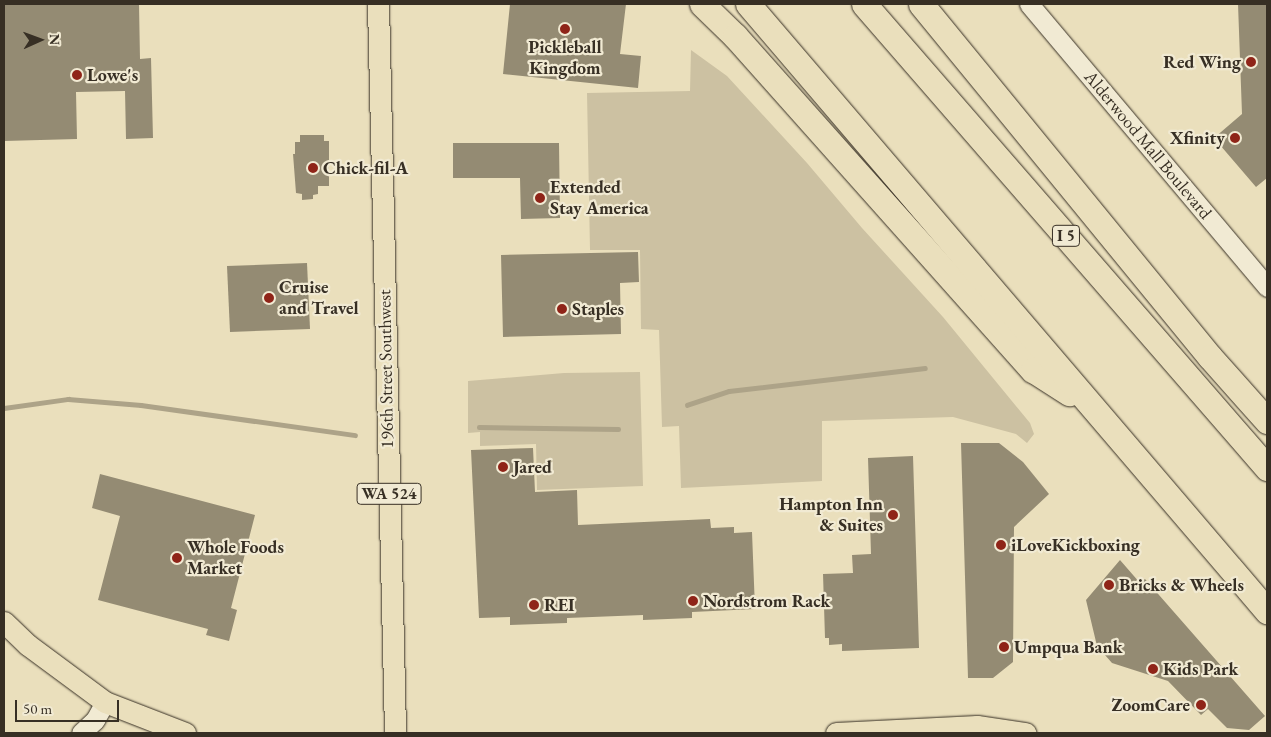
<!DOCTYPE html>
<html>
<head>
<meta charset="utf-8">
<style>
  body { margin:0 }
  #map { position:relative; width:1271px; height:737px; overflow:hidden; background:#eadfbc; font-family:"EB Garamond",serif }
  div>[style] { position:absolute }
  .green>* { inset:0; background:#ccc1a2 }
  .stream>* { height:4.5px; margin:-2.25px; padding:0 2.25px; transform-origin:2.25px; border-radius:2.25px; background:#ada388 }
  .building>* { inset:0; background:#948b73 }
  .roads { filter:drop-shadow(0 0 1px #372f24) drop-shadow(0 0 1px #372f24) }
  .secondary>* { height:19px; margin:-9.5px; padding:0 9.5px; transform-origin:9.5px; border-radius:9.5px; background:#f1ead3 }
  .primary>* { height:21px; margin:-10.5px; padding:0 10.5px; transform-origin:10.5px; border-radius:10.5px; background:#eadfbc }
  .highway>* { height:25px; margin:-12.5px; padding:0 12.5px; transform-origin:12.5px; border-radius:12.5px; background:#eadfbc }
  .dots>* { width:14px; height:14px; translate:-50% -50%; box-sizing:border-box; border:2px solid #f1ead3; border-radius:50% }
  span { translate:-50% -50%; white-space:nowrap; text-align:center; line-height:1.15; -webkit-text-stroke:4.5px #f1ead3; paint-order:stroke }
  .shield-label span { padding:1px 4px; background:#f1ead3; border:1px solid; border-radius:4px; -webkit-text-stroke-width:0 }
  .shield-label { font-size:16px; color:#372f24; font-weight:700 }
  .poi-label { font-size:18px; color:#372f24; font-weight:700 }
  .right { translate:-100% -50%; text-align:right }
  .left { translate:0 -50%; text-align:left }
  .street-label { font-size:18px; color:#372f24 }
  .frame { position:absolute; inset:0; border:5px solid #372f24; pointer-events:none }
  .north { position:absolute; left:15px; top:15px; width:50px; height:50px; -webkit-text-stroke:4px #f1ead3; paint-order:stroke; rotate:88deg; font-size:14px; font-weight:700; line-height:20px; text-align:center; color:#372f24 }
  .north::after { content:''; display:block; margin:auto; width:18px; height:22px; background:#372f24; clip-path:polygon(50% 0,100% 100%,50% 72%,0 100%) }
  .scale { position:absolute; left:15px; top:700px; width:104px; height:22px; box-sizing:border-box; border:2px solid #372f24; border-top:0; padding-left:6px; font-size:15px; line-height:18px; white-space:nowrap; color:#372f24; -webkit-text-stroke:4px #f1ead3; paint-order:stroke }
</style>
</head>
<body>
<div id="map">
  <div class="green">
    <div style="clip-path:polygon(691px 50px,727px 76px,807px 163px,862px 228px,943px 317px,1030px 423px,1034px 434px,1027px 443px,1016px 434px,953px 417px,822px 421px,822px 481px,681px 488px,679px 426px,662px 427px,659px 330px,641px 329px,640px 250px,590px 250px,587px 93px,690px 91px)"></div>
    <div style="clip-path:polygon(640px 372px,643px 486px,537px 490px,536px 444px,480px 446px,480px 432px,468px 433px,468px 381px,564px 373px)"></div>
  </div>
  <div class="stream">
    <div style="left:687px;top:405px;width:44px;rotate:-18.4deg"></div>
    <div style="left:729px;top:391px;width:197px;rotate:-6.7deg"></div>
    <div style="left:4px;top:408px;width:65px;rotate:-8deg"></div>
    <div style="left:68px;top:399px;width:73px;rotate:4.7deg"></div>
    <div style="left:141px;top:405px;width:216px;rotate:8deg"></div>
    <div style="left:479px;top:427px;width:139px;rotate:0.8deg"></div>
  </div>
  <div class="building">
    <div style="clip-path:polygon(4px 4px,139px 4px,140px 59px,151px 58px,153px 138px,126px 139px,125px 91px,76px 92px,77px 139px,4px 141px)"></div>
    <div style="clip-path:polygon(510px 4px,626px 4px,620px 54px,641px 56px,638px 88px,503px 74px)"></div>
    <div style="clip-path:polygon(1238px 4px,1267px 4px,1267px 178px,1256px 187px,1214px 138px,1242px 114px)"></div>
    <div style="clip-path:polygon(300px 135px,324px 135px,324px 141px,329px 141px,329px 186px,318px 186px,318px 194px,313px 195px,313px 199px,302px 200px,302px 194px,296px 193px,293px 154px,295px 154px,295px 142px,300px 142px)"></div>
    <div style="clip-path:polygon(453px 143px,559px 143px,560px 218px,521px 219px,520px 178px,453px 178px)"></div>
    <div style="clip-path:polygon(638px 252px,639px 282px,620px 283px,621px 334px,503px 337px,501px 255px)"></div>
    <div style="clip-path:polygon(307px 263px,310px 329px,230px 332px,227px 266px)"></div>
    <div style="clip-path:polygon(961px 443px,999px 443px,1023px 462px,1049px 494px,1014px 527px,1013px 662px,993px 678px,968px 678px)"></div>
    <div style="clip-path:polygon(533px 448px,535px 492px,577px 490px,578px 525px,710px 519px,711px 528px,734px 527px,734px 533px,752px 532px,755px 609px,692px 612px,692px 618px,643px 620px,643px 615px,567px 618px,567px 623px,510px 625px,510px 617px,479px 618px,471px 450px)"></div>
    <div style="clip-path:polygon(913px 456px,919px 648px,842px 651px,842px 644px,829px 645px,829px 638px,825px 638px,823px 574px,853px 573px,852px 555px,871px 554px,868px 458px)"></div>
    <div style="clip-path:polygon(100px 474px,255px 515px,231px 608px,237px 610px,229px 641px,206px 635px,208px 629px,98px 600px,120px 516px,92px 508px)"></div>
    <div style="clip-path:polygon(1120px 560px,1140px 583px,1145px 579px,1265px 716px,1249px 730px,1227px 728px,1208px 709px,1201px 715px,1168px 681px,1112px 663px,1097px 646px,1086px 600px)"></div>
  </div>
  <div class="roads">
    <div class="secondary">
      <div style="left:1029px;top:4px;width:370px;rotate:49.9deg"></div>
      <div style="left:81px;top:733px;width:19px;rotate:-43deg"></div>
      <div style="left:95px;top:720px;width:21px;rotate:-61deg"></div>
    </div>
    <div class="primary">
      <div style="left:378px;top:4px;width:729px;rotate:88.66deg"></div>
      <div style="left:4px;top:622px;width:33px;rotate:44deg"></div>
      <div style="left:28px;top:645px;width:96px;rotate:36.5deg"></div>
      <div style="left:105px;top:702px;width:86px;rotate:21.2deg"></div>
      <div style="left:836px;top:733px;width:141px;rotate:-2.8deg"></div>
      <div style="left:977px;top:726px;width:49px;rotate:8.3deg"></div>
    </div>
    <div class="highway">
      <div style="left:702px;top:4px;width:46px;rotate:44.1deg"></div>
      <div style="left:735px;top:36px;width:448px;rotate:48.3deg"></div>
      <div style="left:1033px;top:370px;width:43px;rotate:32.6deg"></div>
      <div style="left:748px;top:4px;width:799px;rotate:49.47deg"></div>
      <div style="left:864px;top:4px;width:615px;rotate:49.02deg"></div>
      <div style="left:921px;top:4px;width:456px;rotate:50.7deg"></div>
      <div style="left:1210px;top:357px;width:86px;rotate:48.3deg"></div>
    </div>
  </div>
  <div class="dots">
    <div style="left:565px;top:29px;background:#8f2418"></div>
    <div style="left:1251px;top:62px;background:#8f2418"></div>
    <div style="left:77px;top:75px;background:#8f2418"></div>
    <div style="left:1235px;top:138px;background:#8f2418"></div>
    <div style="left:313px;top:168px;background:#8f2418"></div>
    <div style="left:540px;top:198px;background:#8f2418"></div>
    <div style="left:269px;top:298px;background:#8f2418"></div>
    <div style="left:562px;top:309px;background:#8f2418"></div>
    <div style="left:503px;top:467px;background:#8f2418"></div>
    <div style="left:893px;top:515px;background:#8f2418"></div>
    <div style="left:1001px;top:545px;background:#8f2418"></div>
    <div style="left:177px;top:558px;background:#8f2418"></div>
    <div style="left:1109px;top:585px;background:#8f2418"></div>
    <div style="left:693px;top:601px;background:#8f2418"></div>
    <div style="left:534px;top:605px;background:#8f2418"></div>
    <div style="left:1004px;top:647px;background:#8f2418"></div>
    <div style="left:1153px;top:669px;background:#8f2418"></div>
    <div style="left:1201px;top:705px;background:#8f2418"></div>
  </div>
  <div class="shield-label">
    <span style="left:1066px;top:236px">I 5</span>
    <span style="left:389px;top:494px">WA 524</span>
  </div>
  <div class="poi-label">
    <span style="left:565px;top:58px">Pickleball<br>Kingdom</span>
    <span class="right" style="left:1241px;top:62px">Red Wing</span>
    <span class="left" style="left:87px;top:75px">Lowe's</span>
    <span class="right" style="left:1225px;top:138px">Xfinity</span>
    <span class="left" style="left:323px;top:168px">Chick-fil-A</span>
    <span class="left" style="left:550px;top:198px">Extended<br>Stay America</span>
    <span class="left" style="left:279px;top:298px">Cruise<br>and Travel</span>
    <span class="left" style="left:572px;top:309px">Staples</span>
    <span class="left" style="left:513px;top:467px">Jared</span>
    <span class="right" style="left:883px;top:515px">Hampton Inn<br>&amp; Suites</span>
    <span class="left" style="left:1011px;top:545px">iLoveKickboxing</span>
    <span class="left" style="left:187px;top:558px">Whole Foods<br>Market</span>
    <span class="left" style="left:1119px;top:585px">Bricks &amp; Wheels</span>
    <span class="left" style="left:703px;top:601px">Nordstrom Rack</span>
    <span class="left" style="left:544px;top:605px">REI</span>
    <span class="left" style="left:1014px;top:647px">Umpqua Bank</span>
    <span class="left" style="left:1163px;top:669px">Kids Park</span>
    <span class="right" style="left:1190px;top:705px">ZoomCare</span>
  </div>
  <div class="street-label">
    <span style="left:1148px;top:145px;rotate:50deg">Alderwood Mall Boulevard</span>
    <span style="left:386px;top:369px;rotate:-91deg">196th Street Southwest</span>
  </div>
  <div class="frame"></div>
  <div class="north">N</div>
  <div class="scale">50 m</div>
</div>
</body>
</html>
